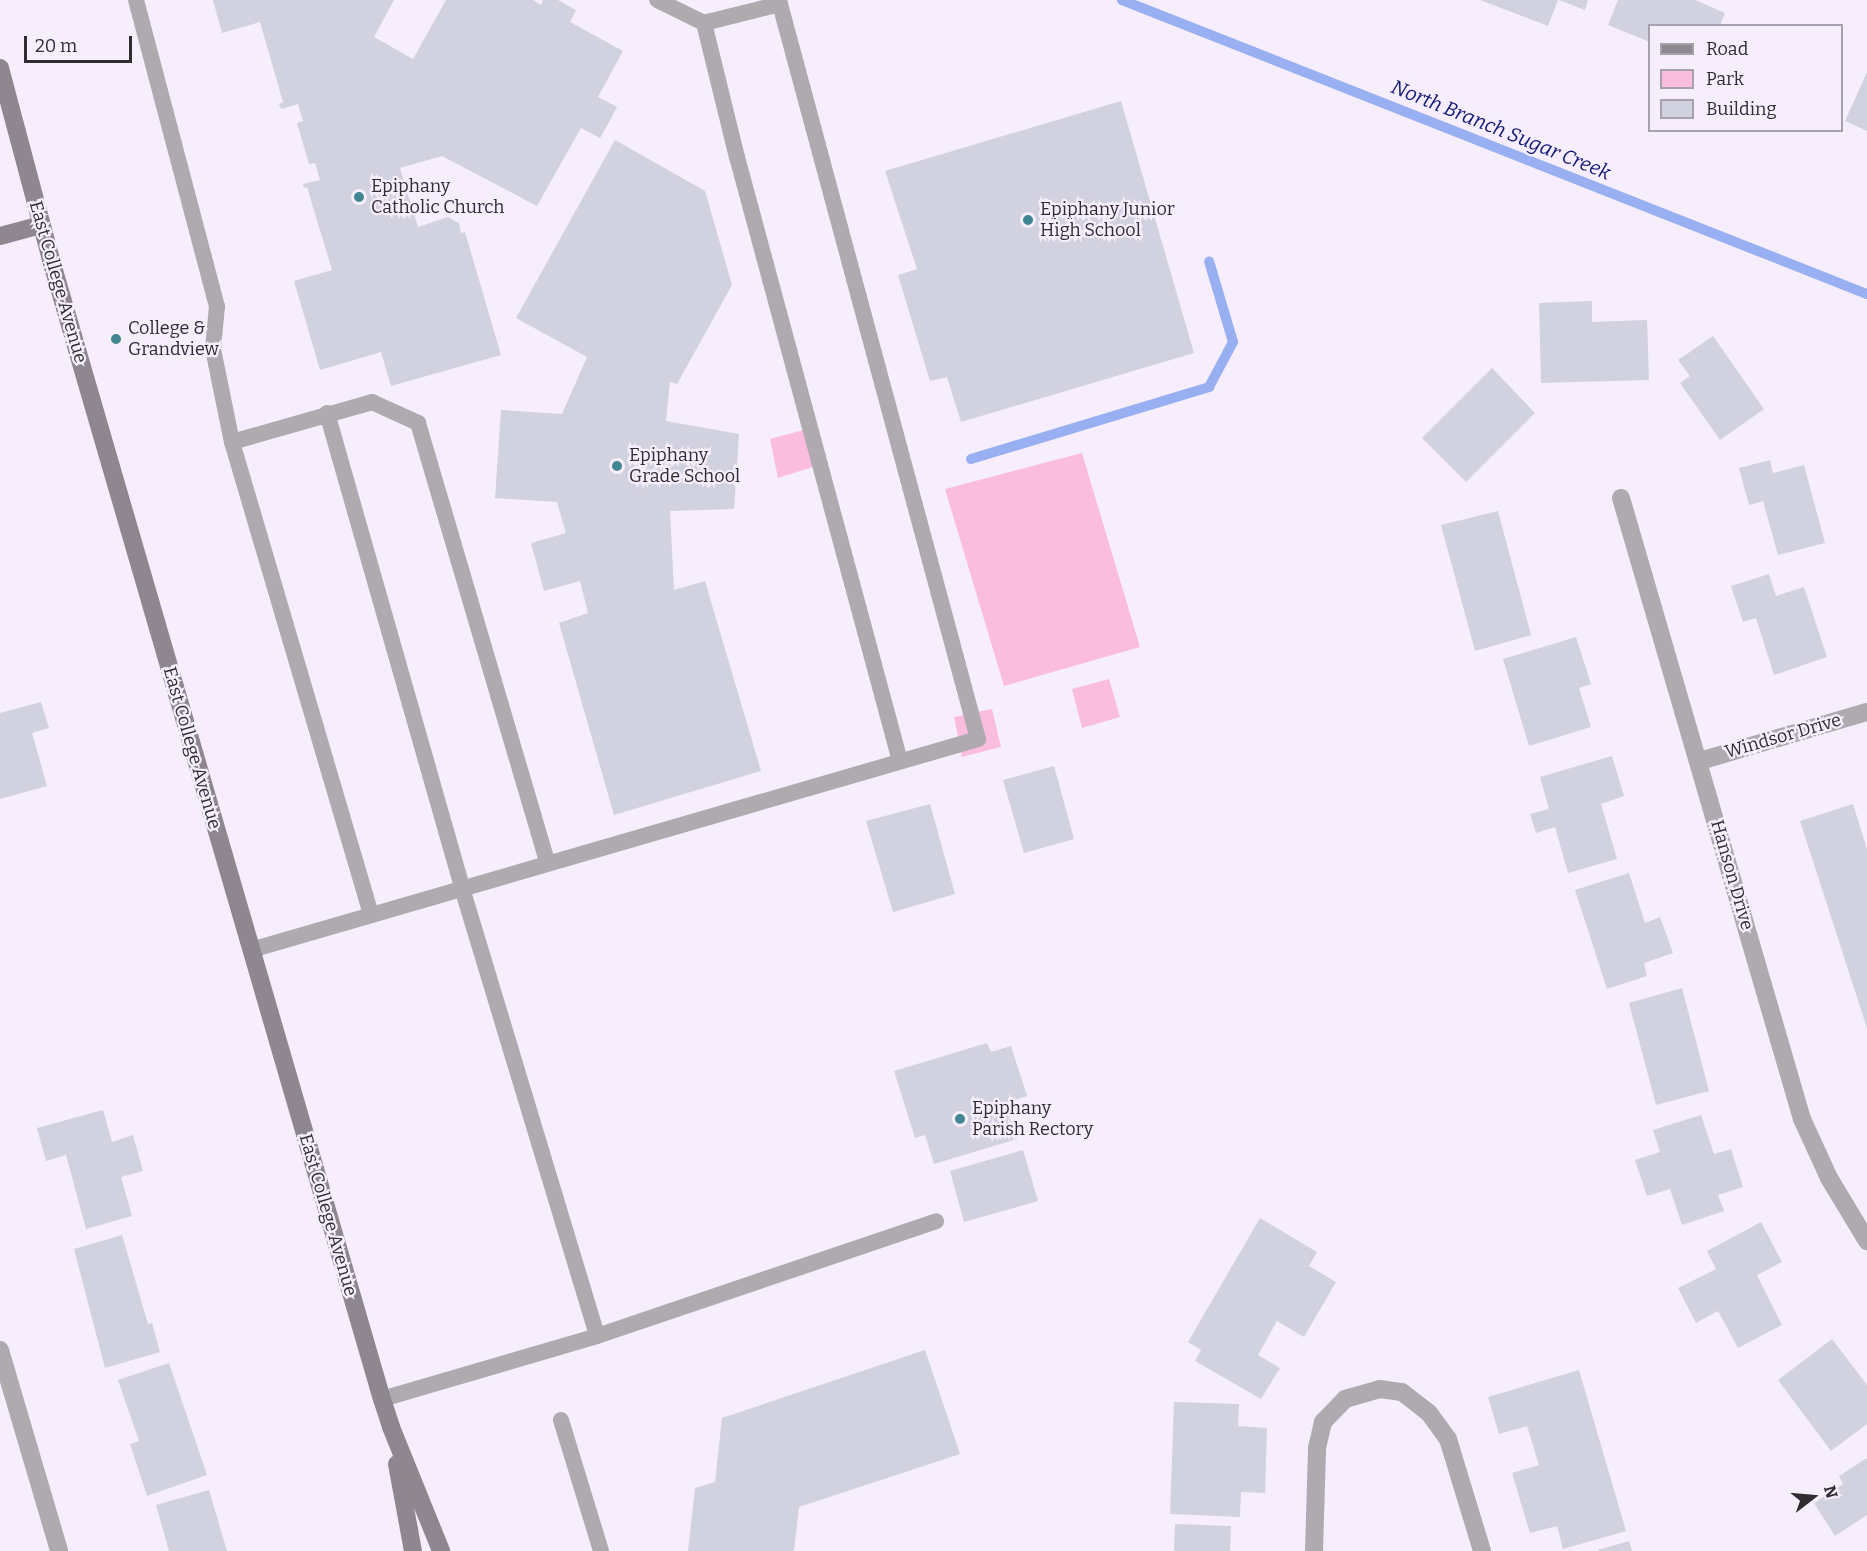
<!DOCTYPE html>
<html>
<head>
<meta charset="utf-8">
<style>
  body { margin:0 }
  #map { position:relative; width:1867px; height:1551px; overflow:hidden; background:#f6eefd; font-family:Bitter,serif }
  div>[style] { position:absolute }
  .green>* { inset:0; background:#fbbddd }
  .stream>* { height:10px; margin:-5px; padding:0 5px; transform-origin:5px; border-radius:5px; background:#98aff2 }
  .building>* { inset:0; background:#d1d1e0 }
  .lane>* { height:16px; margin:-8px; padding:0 8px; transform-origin:8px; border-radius:8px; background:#afaaaf }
  .street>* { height:18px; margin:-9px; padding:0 9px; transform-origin:9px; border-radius:9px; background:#afaaaf }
  .secondary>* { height:18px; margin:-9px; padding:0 9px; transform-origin:9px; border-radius:9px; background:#8f878f }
  .dots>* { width:16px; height:16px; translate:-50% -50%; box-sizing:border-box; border:3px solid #f6eefd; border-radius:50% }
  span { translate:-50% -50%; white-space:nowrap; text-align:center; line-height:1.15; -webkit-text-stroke:4.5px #f6eefd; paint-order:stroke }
  .poi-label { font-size:18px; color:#302d32 }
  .left { translate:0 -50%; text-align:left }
  .street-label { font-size:18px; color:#302d32 }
  .water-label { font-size:20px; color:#121977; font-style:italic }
  .legend { position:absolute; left:1648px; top:24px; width:195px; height:108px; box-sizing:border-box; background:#f6eefd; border:2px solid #a7a1ac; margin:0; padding:8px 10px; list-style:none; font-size:18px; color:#302d32 }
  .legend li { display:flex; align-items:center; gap:12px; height:30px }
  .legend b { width:30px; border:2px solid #a7a1ac }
  .north { position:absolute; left:1783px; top:1467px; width:60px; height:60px; -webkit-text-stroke:4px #f6eefd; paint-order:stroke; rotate:74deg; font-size:16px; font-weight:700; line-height:24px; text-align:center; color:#302d32 }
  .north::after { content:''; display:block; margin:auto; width:21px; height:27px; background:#302d32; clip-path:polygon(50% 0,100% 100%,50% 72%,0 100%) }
  .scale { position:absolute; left:24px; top:36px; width:108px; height:27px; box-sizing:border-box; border:3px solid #302d32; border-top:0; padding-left:8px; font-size:18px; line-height:21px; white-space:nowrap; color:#302d32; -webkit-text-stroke:4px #f6eefd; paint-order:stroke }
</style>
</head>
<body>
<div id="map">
  <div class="green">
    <div style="clip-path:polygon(807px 429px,816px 466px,778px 478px,770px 439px)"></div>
    <div style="clip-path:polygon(1082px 453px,1140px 647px,1004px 686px,945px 489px)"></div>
    <div style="clip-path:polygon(1109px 679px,1120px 717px,1082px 728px,1072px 689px)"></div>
    <div style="clip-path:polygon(992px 709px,1001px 747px,962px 757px,954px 717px)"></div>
  </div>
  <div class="stream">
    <div style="left:1122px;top:0;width:801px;rotate:21.54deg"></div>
    <div style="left:971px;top:459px;width:249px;rotate:-16.8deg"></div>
    <div style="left:1209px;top:387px;width:51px;rotate:-61.9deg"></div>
    <div style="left:1233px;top:342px;width:84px;rotate:-106.5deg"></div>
  </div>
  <div class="building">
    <div style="clip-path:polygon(213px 0,394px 0,374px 37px,413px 59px,446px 0,533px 0,541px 5px,543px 0,558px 0,576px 10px,570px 22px,623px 51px,598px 97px,617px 107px,608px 124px,600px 138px,581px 128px,537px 206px,442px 156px,400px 168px,418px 227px,448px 217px,459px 223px,461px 233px,465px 232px,501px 355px,391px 386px,381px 352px,320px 370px,294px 281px,332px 270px,307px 187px,304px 188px,303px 184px,320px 180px,315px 163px,309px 164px,297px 123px,303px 121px,298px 104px,281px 109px,279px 104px,283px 102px,260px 22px,222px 33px)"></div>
    <div style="clip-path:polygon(1480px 0,1558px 0,1548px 26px)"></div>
    <div style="clip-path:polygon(1559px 0,1588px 0,1585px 10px)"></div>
    <div style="clip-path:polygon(1618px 0,1695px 0,1725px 13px,1720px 26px,1650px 26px,1650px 42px,1608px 25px)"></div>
    <div style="clip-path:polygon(1867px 72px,1867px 131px,1845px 121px)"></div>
    <div style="clip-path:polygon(1121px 101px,1194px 353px,961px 422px,947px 377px,930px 381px,898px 275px,917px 269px,885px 171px)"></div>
    <div style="clip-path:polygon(615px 140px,705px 191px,732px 285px,677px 384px,670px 382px,666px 421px,739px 434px,734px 509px,670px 511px,674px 590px,705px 581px,761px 771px,614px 815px,559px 623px,588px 613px,580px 581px,544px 591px,531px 543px,566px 533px,557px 502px,495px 498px,501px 410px,562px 414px,587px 357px,516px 318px)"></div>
    <div style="clip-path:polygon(1592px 301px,1592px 322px,1647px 320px,1649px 380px,1541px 383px,1539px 303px)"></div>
    <div style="clip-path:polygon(1713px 336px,1764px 409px,1720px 440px,1680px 383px,1690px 376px,1678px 360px)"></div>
    <div style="clip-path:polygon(1492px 368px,1535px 413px,1466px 482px,1422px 438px)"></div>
    <div style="clip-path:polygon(1770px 460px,1773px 473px,1804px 465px,1825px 543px,1778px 555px,1763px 501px,1749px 505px,1739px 468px)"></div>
    <div style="clip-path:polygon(1498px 511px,1531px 635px,1475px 651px,1441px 525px)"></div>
    <div style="clip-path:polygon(1769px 574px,1776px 596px,1804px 587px,1827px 657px,1774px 675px,1756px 618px,1743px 622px,1731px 586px)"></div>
    <div style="clip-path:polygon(1576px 637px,1591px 684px,1579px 688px,1591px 727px,1529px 746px,1503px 659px)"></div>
    <div style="clip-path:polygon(41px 702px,49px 728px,32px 733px,47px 786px,0 799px,0 713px)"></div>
    <div style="clip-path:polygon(1612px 756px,1624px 796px,1601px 804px,1617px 859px,1568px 873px,1555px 827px,1536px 833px,1530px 814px,1549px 809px,1540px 777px)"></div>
    <div style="clip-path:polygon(1054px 766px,1074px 839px,1024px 853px,1003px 780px)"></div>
    <div style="clip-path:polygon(930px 804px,955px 894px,893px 912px,866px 821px)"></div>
    <div style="clip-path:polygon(1853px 804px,1867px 849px,1867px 1028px,1800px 821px)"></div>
    <div style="clip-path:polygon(1629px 873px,1645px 923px,1660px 917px,1673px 953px,1644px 963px,1647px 976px,1607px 989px,1575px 890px)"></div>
    <div style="clip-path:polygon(1682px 988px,1709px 1091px,1656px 1105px,1629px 1003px)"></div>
    <div style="clip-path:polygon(987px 1043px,991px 1052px,1011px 1046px,1027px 1096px,1006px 1103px,1017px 1139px,934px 1164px,925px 1135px,915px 1138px,894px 1071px)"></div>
    <div style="clip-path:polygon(103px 1110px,112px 1142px,133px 1135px,143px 1171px,121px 1177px,132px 1216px,86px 1229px,66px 1155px,46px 1161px,37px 1128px)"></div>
    <div style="clip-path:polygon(1701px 1115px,1714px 1154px,1731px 1149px,1743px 1187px,1718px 1195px,1724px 1211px,1682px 1225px,1670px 1189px,1647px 1196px,1635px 1160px,1660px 1152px,1653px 1130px)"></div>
    <div style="clip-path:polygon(1023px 1150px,1038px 1201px,964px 1222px,950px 1171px)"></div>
    <div style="clip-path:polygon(1260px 1218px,1317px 1252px,1309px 1266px,1336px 1282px,1304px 1337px,1277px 1321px,1258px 1355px,1280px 1368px,1261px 1399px,1195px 1361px,1201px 1350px,1188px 1342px)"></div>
    <div style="clip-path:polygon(1761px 1222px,1782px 1262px,1757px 1275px,1782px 1325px,1738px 1348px,1718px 1311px,1696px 1323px,1678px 1288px,1716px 1269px,1707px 1251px)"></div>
    <div style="clip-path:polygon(122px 1235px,148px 1324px,152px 1323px,160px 1352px,105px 1368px,74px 1249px)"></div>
    <div style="clip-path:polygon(1832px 1339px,1867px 1385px,1867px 1424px,1831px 1451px,1778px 1380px)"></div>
    <div style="clip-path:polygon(925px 1350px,960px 1454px,799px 1507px,794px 1551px,688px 1551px,695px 1488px,715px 1482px,722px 1418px)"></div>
    <div style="clip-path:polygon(169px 1363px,207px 1475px,147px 1496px,130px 1444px,139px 1441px,118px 1380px)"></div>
    <div style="clip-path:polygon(1579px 1370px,1626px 1531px,1563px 1549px,1557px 1526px,1530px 1533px,1512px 1473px,1539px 1465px,1527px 1426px,1499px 1434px,1488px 1397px)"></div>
    <div style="clip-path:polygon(1174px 1402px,1239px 1404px,1238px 1426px,1267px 1428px,1265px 1493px,1241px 1492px,1240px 1517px,1170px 1514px)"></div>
    <div style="clip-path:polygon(1867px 1458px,1867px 1515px,1835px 1536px,1814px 1503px,1843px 1484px,1839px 1476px)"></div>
    <div style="clip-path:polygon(209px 1490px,227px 1551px,169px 1551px,156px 1505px)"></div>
    <div style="clip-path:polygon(1175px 1524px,1231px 1526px,1230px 1551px,1174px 1551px)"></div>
    <div style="clip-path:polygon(1629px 1541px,1632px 1551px,1598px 1551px,1598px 1550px)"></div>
  </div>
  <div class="lane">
    <div style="left:136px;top:0;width:317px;rotate:75.2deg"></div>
    <div style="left:217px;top:306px;width:43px;rotate:95.3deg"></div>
    <div style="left:213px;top:349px;width:95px;rotate:78.5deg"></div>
    <div style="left:232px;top:442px;width:493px;rotate:73.6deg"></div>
    <div style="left:704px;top:23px;width:138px;rotate:76.2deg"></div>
    <div style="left:737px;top:157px;width:626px;rotate:74.9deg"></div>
    <div style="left:327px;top:413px;width:494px;rotate:74.1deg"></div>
    <div style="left:462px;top:888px;width:468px;rotate:73.2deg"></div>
    <div style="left:232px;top:442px;width:146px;rotate:-15.9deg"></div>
    <div style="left:372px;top:402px;width:51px;rotate:24.5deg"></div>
    <div style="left:418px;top:423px;width:458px;rotate:73.6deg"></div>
    <div style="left:251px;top:950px;width:757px;rotate:-16.18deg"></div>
    <div style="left:978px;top:739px;width:761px;rotate:-105.08deg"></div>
    <div style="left:780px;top:4px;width:78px;rotate:166deg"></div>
    <div style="left:704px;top:23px;width:52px;rotate:-153.9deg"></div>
    <div style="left:382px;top:1399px;width:224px;rotate:-16.3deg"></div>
    <div style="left:597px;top:1336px;width:358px;rotate:-18.7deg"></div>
    <div style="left:561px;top:1420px;width:137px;rotate:73deg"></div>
  </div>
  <div class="street">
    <div style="left:1621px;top:498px;width:647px;rotate:73.75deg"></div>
    <div style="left:1802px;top:1119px;width:65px;rotate:65.4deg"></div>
    <div style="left:1829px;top:1178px;width:74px;rotate:58.9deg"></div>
    <div style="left:1700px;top:761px;width:174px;rotate:-16.4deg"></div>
    <div style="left:0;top:1350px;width:209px;rotate:73.6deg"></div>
    <div style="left:1314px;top:1551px;width:103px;rotate:-88.3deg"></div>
    <div style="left:1317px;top:1448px;width:27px;rotate:-77deg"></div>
    <div style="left:1323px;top:1422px;width:32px;rotate:-46deg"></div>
    <div style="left:1345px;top:1399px;width:36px;rotate:-16deg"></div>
    <div style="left:1380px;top:1389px;width:22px;rotate:8deg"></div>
    <div style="left:1402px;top:1392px;width:34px;rotate:38deg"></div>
    <div style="left:1429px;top:1413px;width:32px;rotate:54deg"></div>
    <div style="left:1448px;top:1439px;width:117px;rotate:73.1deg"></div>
  </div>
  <div class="secondary">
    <div style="left:0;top:68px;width:199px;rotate:75.1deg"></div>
    <div style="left:51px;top:260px;width:1186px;rotate:73.8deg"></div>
    <div style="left:382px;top:1399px;width:29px;rotate:72deg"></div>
    <div style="left:391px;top:1427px;width:134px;rotate:68deg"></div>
    <div style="left:0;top:236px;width:42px;rotate:-15deg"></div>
    <div style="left:397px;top:1464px;width:88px;rotate:79.6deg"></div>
  </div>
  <div class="dots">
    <div style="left:359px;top:197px;background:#418692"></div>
    <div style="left:1028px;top:220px;background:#418692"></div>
    <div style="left:116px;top:339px;background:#418692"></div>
    <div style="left:617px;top:466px;background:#418692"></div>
    <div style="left:960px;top:1119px;background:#418692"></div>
  </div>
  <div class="poi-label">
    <span class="left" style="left:371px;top:197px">Epiphany<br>Catholic Church</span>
    <span class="left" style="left:1040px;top:220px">Epiphany Junior<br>High School</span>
    <span class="left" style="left:128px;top:339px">College &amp;<br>Grandview</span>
    <span class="left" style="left:629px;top:466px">Epiphany<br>Grade School</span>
    <span class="left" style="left:972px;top:1119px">Epiphany<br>Parish Rectory</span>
  </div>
  <div class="street-label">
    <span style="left:58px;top:282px;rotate:74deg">East College Avenue</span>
    <span style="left:1783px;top:736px;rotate:-16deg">Windsor Drive</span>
    <span style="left:192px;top:748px;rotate:74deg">East College Avenue</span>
    <span style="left:1732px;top:875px;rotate:74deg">Hanson Drive</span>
    <span style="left:328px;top:1215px;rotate:74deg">East College Avenue</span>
  </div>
  <div class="water-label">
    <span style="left:1501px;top:130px;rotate:22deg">North Branch Sugar Creek</span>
  </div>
  <ul class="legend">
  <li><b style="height:8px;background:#8f878f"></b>Road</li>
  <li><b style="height:16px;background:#fbbddd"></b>Park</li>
  <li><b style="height:16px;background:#d1d1e0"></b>Building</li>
  </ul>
  <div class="north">N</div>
  <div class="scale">20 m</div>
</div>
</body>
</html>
